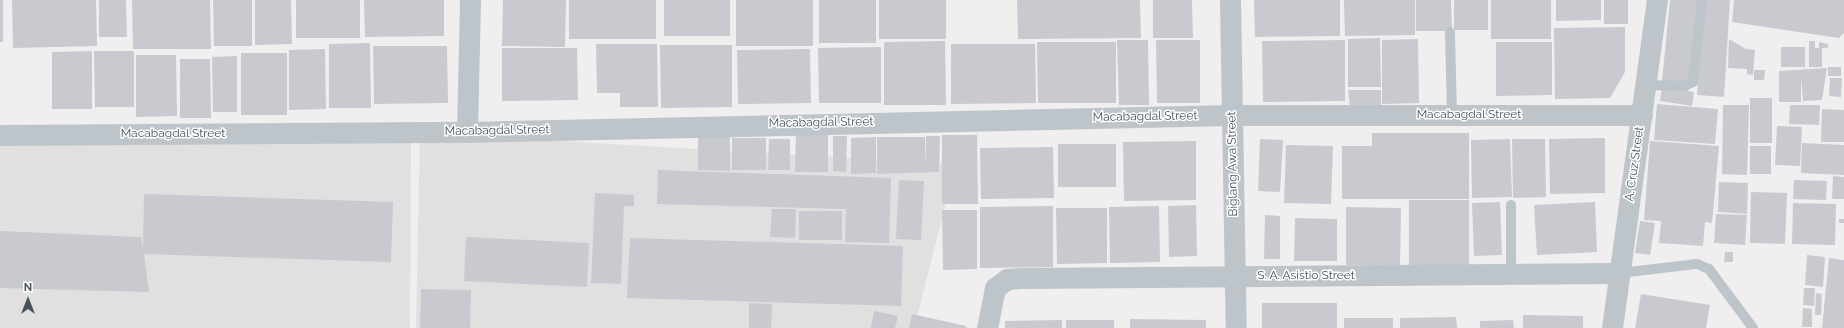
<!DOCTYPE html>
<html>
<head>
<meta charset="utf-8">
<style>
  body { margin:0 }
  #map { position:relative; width:1844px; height:328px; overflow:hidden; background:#f0eeee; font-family:Raleway,sans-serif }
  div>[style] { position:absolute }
  .education>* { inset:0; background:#e1dfdf }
  .building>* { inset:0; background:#c9cad0 }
  .service>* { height:10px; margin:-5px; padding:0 5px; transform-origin:5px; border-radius:5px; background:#bdc5cb }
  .minor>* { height:21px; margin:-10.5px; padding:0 10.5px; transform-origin:10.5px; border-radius:10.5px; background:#bdc5cb }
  span { translate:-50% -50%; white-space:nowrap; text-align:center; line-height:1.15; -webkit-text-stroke:3px #fff; paint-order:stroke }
  .street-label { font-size:12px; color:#485159 }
  .north { position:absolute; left:8px; top:280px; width:40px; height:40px; -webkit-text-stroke:3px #fff; paint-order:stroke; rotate:0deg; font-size:11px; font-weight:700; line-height:16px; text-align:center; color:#485159 }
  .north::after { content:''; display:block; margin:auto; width:14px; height:18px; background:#485159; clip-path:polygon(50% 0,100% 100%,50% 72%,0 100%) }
</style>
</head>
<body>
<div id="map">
  <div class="education">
    <div style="clip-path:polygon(420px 133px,956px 164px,914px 328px,416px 328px)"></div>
    <div style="clip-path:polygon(411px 136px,410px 328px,0 328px,0 144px)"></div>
  </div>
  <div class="building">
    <div style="clip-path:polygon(0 0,3px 0,3px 42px,0 42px)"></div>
    <div style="clip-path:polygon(12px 0,96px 0,97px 46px,13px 48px)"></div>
    <div style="clip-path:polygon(99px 0,126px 0,127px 37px,99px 37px)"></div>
    <div style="clip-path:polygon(132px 0,210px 0,211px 49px,133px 49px)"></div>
    <div style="clip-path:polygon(213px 0,252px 0,252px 46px,214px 46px)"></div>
    <div style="clip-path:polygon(255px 0,291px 0,292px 44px,255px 45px)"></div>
    <div style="clip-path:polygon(296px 0,360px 0,360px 38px,296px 38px)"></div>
    <div style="clip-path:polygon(364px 0,444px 0,444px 36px,365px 37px)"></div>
    <div style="clip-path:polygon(503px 0,566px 0,565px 47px,502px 46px)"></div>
    <div style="clip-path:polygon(569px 0,656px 0,656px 39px,569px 39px)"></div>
    <div style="clip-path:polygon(664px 0,730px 0,730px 36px,664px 36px)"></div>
    <div style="clip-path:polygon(736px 0,813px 0,813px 46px,736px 46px)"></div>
    <div style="clip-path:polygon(819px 0,876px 0,876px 43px,819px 43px)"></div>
    <div style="clip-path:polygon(879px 0,946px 0,946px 39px,879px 39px)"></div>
    <div style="clip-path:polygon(1017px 0,1140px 0,1141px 38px,1018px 39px)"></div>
    <div style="clip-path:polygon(1153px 0,1192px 0,1193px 38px,1153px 38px)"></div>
    <div style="clip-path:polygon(1254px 0,1340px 0,1340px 36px,1255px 37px)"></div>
    <div style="clip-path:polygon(1344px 0,1415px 0,1415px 35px,1345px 36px)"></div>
    <div style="clip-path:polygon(1416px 0,1451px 0,1452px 31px,1416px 31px)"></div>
    <div style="clip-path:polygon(1454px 0,1488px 0,1488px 30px,1454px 30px)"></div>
    <div style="clip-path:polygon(1491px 0,1551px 0,1551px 39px,1491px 39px)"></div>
    <div style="clip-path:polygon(1556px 0,1601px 0,1601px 20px,1556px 21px)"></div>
    <div style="clip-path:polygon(1604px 0,1628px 0,1628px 24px,1604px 24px)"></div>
    <div style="clip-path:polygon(1670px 0,1699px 0,1690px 84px,1662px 81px)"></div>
    <div style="clip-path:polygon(1703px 0,1730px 0,1724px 97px,1697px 95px)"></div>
    <div style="clip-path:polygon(1734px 0,1844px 0,1844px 33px,1839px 38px,1732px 22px)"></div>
    <div style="clip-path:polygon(1625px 27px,1625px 72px,1610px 98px,1555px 99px,1554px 28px)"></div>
    <div style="clip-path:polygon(1380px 38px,1381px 87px,1348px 87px,1348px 39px)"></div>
    <div style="clip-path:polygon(1418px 39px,1419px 103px,1382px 104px,1382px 40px)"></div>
    <div style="clip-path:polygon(1729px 39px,1746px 49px,1755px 50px,1753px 75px,1747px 74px,1747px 69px,1728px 68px)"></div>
    <div style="clip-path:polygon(1117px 40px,1148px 40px,1149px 105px,1119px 105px)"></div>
    <div style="clip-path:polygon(1156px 40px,1200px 40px,1200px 103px,1157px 103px)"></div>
    <div style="clip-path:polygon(1345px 40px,1345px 101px,1263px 102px,1262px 41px)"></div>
    <div style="clip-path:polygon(945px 41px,946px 105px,884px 105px,884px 42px)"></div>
    <div style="clip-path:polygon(1809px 41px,1815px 41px,1815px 48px,1822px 48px,1822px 67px,1809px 67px)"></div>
    <div style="clip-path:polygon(1037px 42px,1116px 42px,1116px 103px,1038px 103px)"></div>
    <div style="clip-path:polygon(1496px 42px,1552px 42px,1552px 95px,1496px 96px)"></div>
    <div style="clip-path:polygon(1819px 42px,1828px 44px,1828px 48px,1819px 48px)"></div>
    <div style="clip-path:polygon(370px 43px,371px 108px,329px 108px,329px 44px)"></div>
    <div style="clip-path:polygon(596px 44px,657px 44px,658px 107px,620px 107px,620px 93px,597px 93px)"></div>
    <div style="clip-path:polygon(951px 44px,1035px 44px,1036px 103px,951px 104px)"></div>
    <div style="clip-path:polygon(660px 45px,732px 45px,732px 107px,661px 108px)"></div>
    <div style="clip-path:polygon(373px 46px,447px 46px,448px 103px,374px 104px)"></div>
    <div style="clip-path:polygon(881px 47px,881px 103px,819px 103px,818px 48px)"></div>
    <div style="clip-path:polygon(1781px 47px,1805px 47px,1805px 67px,1781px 67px)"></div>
    <div style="clip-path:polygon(502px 48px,577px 48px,578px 100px,502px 101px)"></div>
    <div style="clip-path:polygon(325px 49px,326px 109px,289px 110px,289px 50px)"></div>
    <div style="clip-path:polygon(810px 49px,811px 103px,738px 104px,737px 50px)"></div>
    <div style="clip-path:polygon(92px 51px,92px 109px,52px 109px,52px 52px)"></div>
    <div style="clip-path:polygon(94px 51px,134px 51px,134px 107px,95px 107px)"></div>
    <div style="clip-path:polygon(241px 53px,287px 53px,287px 115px,241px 115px)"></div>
    <div style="clip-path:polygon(136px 55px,176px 55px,177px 116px,136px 117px)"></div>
    <div style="clip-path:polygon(237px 56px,237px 112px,213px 112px,212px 57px)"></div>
    <div style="clip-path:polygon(180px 59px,210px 59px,211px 118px,180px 118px)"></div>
    <div style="clip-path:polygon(1828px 67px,1841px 67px,1841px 76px,1828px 76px)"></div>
    <div style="clip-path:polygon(1827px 68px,1822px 100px,1803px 101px,1801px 76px,1801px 102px,1779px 102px,1779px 71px)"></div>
    <div style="clip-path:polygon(1754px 70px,1765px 70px,1764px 80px,1754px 80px)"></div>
    <div style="clip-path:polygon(1830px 78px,1842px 78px,1841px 97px,1829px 96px)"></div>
    <div style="clip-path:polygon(1662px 87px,1694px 92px,1692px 106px,1660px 101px)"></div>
    <div style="clip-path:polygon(1348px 90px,1381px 90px,1381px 107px,1350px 107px)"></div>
    <div style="clip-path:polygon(1750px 98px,1772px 98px,1772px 143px,1750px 143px)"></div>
    <div style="clip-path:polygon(1657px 104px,1718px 109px,1715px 144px,1654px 140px)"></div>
    <div style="clip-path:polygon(1723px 105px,1749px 105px,1747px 175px,1722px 174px)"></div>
    <div style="clip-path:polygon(1790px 105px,1820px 105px,1819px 125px,1789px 124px)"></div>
    <div style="clip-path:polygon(1822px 109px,1844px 110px,1844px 142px,1821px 142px)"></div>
    <div style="clip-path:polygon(1777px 126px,1802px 127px,1800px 166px,1775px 165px)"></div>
    <div style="clip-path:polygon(1372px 133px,1469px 133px,1469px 199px,1342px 199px,1342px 146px,1372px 146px)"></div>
    <div style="clip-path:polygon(796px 134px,828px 135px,828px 172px,795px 172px)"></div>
    <div style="clip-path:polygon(698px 135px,730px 135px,730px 171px,698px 170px)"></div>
    <div style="clip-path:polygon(942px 135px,977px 135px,978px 204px,942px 204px)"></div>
    <div style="clip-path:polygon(833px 136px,847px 136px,846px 172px,833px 171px)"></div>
    <div style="clip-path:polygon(926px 136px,940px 136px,939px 172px,877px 174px,877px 137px,925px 137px,926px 170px)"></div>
    <div style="clip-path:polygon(876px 137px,876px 173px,851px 174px,851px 138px)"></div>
    <div style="clip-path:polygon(732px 138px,766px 138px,766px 170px,732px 170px)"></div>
    <div style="clip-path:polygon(1605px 138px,1605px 193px,1550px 194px,1549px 139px)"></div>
    <div style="clip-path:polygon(769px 139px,790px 139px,790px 170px,768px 170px)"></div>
    <div style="clip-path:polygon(1260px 139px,1283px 140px,1280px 192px,1258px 191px)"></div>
    <div style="clip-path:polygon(1510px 139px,1512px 197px,1472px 198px,1471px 140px)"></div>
    <div style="clip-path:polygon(1512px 139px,1545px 139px,1546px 197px,1513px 198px)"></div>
    <div style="clip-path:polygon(1196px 141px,1196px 200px,1124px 201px,1123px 142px)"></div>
    <div style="clip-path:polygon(1650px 141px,1719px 146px,1712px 223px,1705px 222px,1703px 246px,1659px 243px,1661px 221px,1644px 220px)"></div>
    <div style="clip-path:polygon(1802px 143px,1844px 145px,1844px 175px,1801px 173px)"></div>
    <div style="clip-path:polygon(1058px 144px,1116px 144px,1116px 187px,1058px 187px)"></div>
    <div style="clip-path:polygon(1286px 145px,1333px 146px,1331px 204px,1284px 203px)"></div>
    <div style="clip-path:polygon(1750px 146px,1771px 146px,1771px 174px,1750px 174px)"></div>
    <div style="clip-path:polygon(1053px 147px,1054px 198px,981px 199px,980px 148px)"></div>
    <div style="clip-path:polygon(658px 170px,891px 178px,889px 243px,845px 242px,846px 209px,657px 204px)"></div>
    <div style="clip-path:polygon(1833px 176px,1844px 177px,1844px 199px,1832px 199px)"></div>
    <div style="clip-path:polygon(899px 180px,924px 181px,921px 240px,896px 239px)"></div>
    <div style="clip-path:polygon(1794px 180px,1827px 181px,1826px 200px,1793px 199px)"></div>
    <div style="clip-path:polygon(1719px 182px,1748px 183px,1747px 214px,1718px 212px)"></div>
    <div style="clip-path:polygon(1751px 192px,1787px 193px,1785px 244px,1750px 243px)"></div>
    <div style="clip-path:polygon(595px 193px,634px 195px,634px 206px,624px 206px,621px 284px,591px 283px)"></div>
    <div style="clip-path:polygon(144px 194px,393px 202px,391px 262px,144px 254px,149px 292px,0 288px,0 231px,141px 237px,143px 248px)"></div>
    <div style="clip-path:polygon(1409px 200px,1469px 200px,1469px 266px,1409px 266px)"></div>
    <div style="clip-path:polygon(1500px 202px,1502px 255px,1474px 256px,1472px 203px)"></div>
    <div style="clip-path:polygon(1595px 202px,1597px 252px,1537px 255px,1534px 205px)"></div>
    <div style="clip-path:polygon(1793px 203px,1836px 204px,1835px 245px,1792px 244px)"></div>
    <div style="clip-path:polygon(1196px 205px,1197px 256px,1169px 257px,1168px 206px)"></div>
    <div style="clip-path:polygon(1053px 206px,1053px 267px,980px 268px,980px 207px)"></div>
    <div style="clip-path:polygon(1159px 206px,1160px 262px,1110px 263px,1109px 207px)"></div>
    <div style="clip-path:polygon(1346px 207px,1401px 208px,1400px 266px,1346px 265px)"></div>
    <div style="clip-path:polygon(1056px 208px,1107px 208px,1107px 263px,1057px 264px)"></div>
    <div style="clip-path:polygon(772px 209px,796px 209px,795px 238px,770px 237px)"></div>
    <div style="clip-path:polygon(942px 210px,977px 210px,977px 269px,943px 270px)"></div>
    <div style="clip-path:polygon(799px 211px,842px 211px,842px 240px,799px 240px)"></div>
    <div style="clip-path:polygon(1716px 214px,1747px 215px,1745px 245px,1714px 243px)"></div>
    <div style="clip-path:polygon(1265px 215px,1280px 216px,1280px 259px,1264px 259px)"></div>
    <div style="clip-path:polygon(1295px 218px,1337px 219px,1337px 261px,1294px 261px)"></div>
    <div style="clip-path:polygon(1839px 219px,1844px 219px,1844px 223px,1839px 223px)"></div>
    <div style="clip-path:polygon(1640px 221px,1655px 223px,1650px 255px,1635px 253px)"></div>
    <div style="clip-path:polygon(466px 237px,589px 243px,587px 287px,464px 281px)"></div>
    <div style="clip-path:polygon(630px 238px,903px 246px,901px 306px,627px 298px)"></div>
    <div style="clip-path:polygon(1725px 252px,1733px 252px,1733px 262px,1724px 262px)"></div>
    <div style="clip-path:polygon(1807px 255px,1825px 257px,1823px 287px,1805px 285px)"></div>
    <div style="clip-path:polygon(1829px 258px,1844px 260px,1844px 328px,1822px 328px)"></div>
    <div style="clip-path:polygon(1804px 288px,1815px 288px,1814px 306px,1803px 305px)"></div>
    <div style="clip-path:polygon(421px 289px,471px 290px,470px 328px,420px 328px)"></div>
    <div style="clip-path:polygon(1816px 293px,1822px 294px,1821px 315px,1815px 315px)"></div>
    <div style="clip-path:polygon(1641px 294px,1710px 305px,1706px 328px,1635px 328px)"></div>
    <div style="clip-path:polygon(749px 303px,772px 304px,771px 328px,749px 328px)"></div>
    <div style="clip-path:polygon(1262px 303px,1337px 303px,1337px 328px,1262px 328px)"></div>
    <div style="clip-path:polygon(1803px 308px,1812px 309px,1812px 327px,1802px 327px)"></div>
    <div style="clip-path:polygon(874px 311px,898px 316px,895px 328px,871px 328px)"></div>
    <div style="clip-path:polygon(912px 314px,966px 326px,966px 328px,909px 328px)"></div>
    <div style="clip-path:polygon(1523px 315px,1583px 316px,1583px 328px,1523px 328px)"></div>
    <div style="clip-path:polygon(1456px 317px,1457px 328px,1400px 328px,1400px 318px)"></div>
    <div style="clip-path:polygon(1344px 318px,1393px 318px,1393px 328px,1344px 328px)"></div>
    <div style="clip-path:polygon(1130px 319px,1206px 320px,1206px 328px,1130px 328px)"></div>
    <div style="clip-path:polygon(1062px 320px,1062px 328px,1005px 328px,1005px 321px)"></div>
    <div style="clip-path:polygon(1066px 320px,1114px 320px,1114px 328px,1066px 328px)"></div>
    <div style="clip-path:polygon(1513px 320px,1514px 328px,1480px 328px,1480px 321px)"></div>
  </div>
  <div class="service">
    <div style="left:1450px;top:32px;width:83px;rotate:88.6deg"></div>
    <div style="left:1645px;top:85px;width:40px;rotate:1.4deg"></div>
    <div style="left:1685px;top:86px;width:9px;rotate:-27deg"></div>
    <div style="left:1693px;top:82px;width:82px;rotate:-83.7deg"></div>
    <div style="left:1620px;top:273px;width:78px;rotate:-6.7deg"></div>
    <div style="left:1697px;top:264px;width:13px;rotate:23deg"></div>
    <div style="left:1709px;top:269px;width:74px;rotate:53.3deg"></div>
    <div style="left:1511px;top:274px;width:69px;rotate:-90deg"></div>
  </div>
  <div class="minor">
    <div style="left:1230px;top:0;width:328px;rotate:89deg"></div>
    <div style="left:467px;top:132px;width:132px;rotate:-88.7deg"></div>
    <div style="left:0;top:135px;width:467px;rotate:-0.4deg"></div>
    <div style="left:467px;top:132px;width:765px;rotate:-1.27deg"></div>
    <div style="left:1232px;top:115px;width:410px"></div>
    <div style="left:987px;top:328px;width:41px;rotate:-78.7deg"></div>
    <div style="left:995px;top:288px;width:15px;rotate:-37deg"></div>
    <div style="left:1007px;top:279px;width:16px;rotate:-4deg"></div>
    <div style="left:1023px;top:278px;width:597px;rotate:-0.48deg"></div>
    <div style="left:1612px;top:328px;width:331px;rotate:-82.2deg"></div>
  </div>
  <div class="street-label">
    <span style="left:1469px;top:115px">Macabagdal Street</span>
    <span style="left:1145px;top:117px;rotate:-1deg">Macabagdal Street</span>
    <span style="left:821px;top:123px;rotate:-1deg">Macabagdal Street</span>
    <span style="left:497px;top:131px;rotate:-1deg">Macabagdal Street</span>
    <span style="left:173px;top:134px">Macabagdal Street</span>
    <span style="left:1233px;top:164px;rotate:-91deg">Biglang Awa Street</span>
    <span style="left:1635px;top:164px;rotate:-82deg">A. Cruz Street</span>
    <span style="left:1306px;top:276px">S. A. Asistio Street</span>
  </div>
  <div class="north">N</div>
</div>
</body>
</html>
